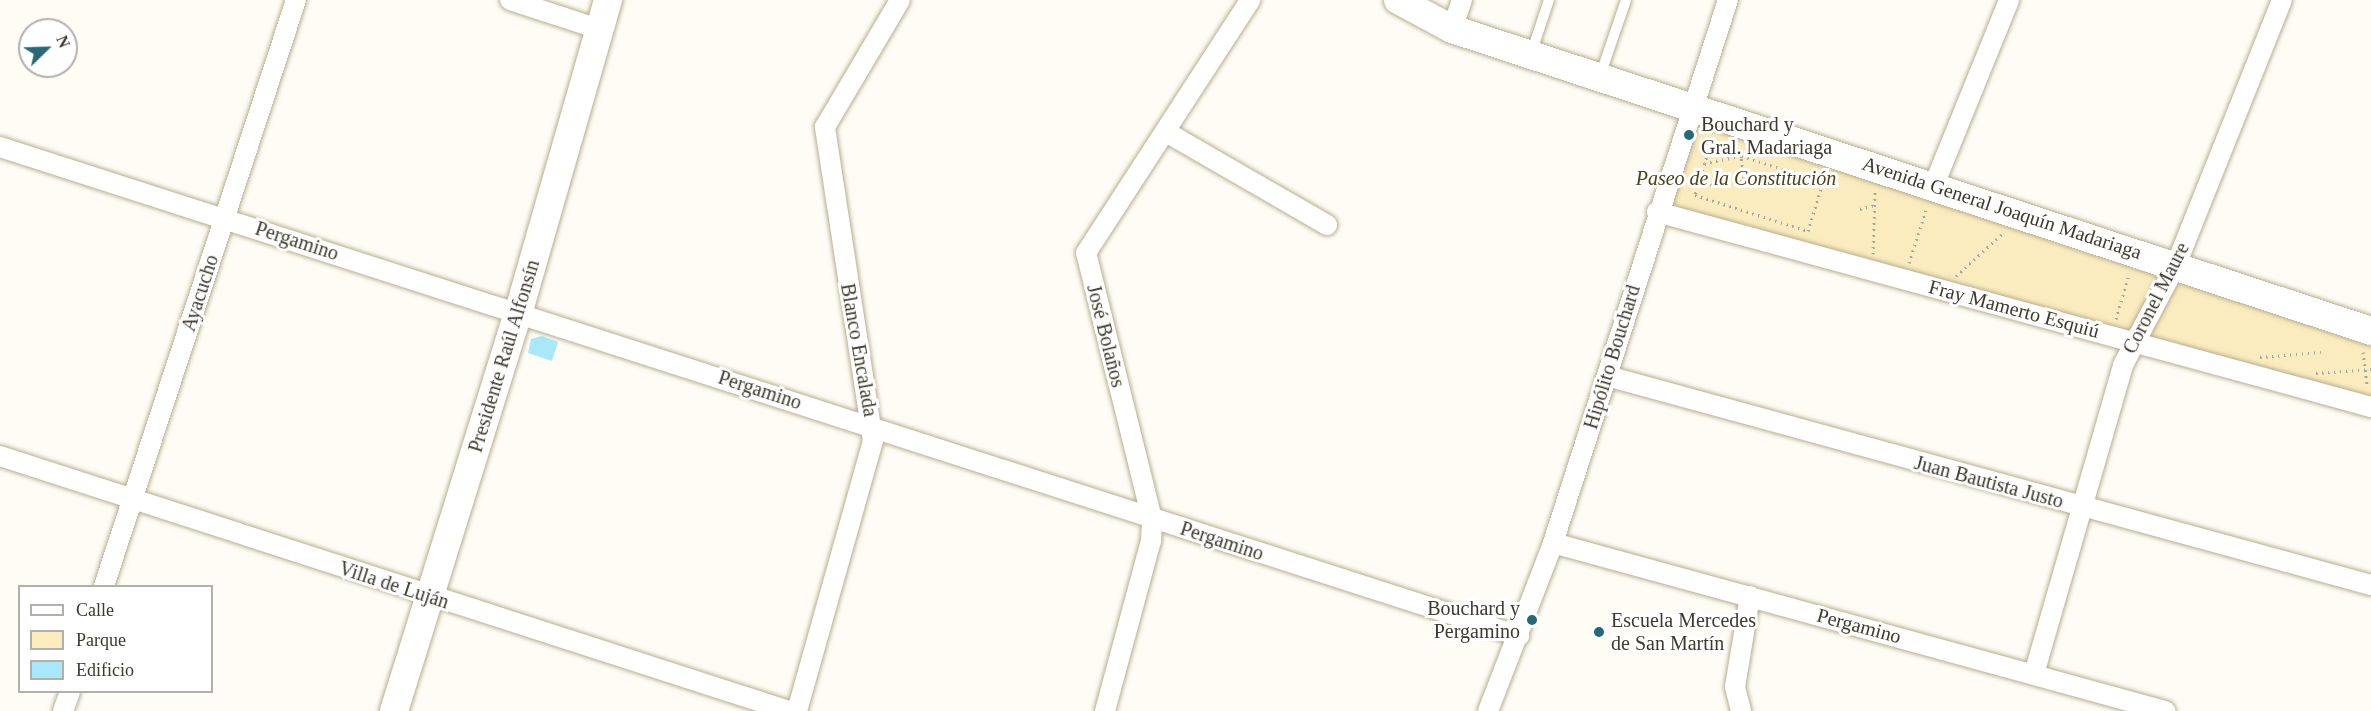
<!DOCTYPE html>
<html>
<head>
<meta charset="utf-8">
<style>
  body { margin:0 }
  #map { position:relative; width:2371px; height:711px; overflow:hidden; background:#fefcf5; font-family:"Times New Roman",serif }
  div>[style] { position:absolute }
  .green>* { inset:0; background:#faecbe }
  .building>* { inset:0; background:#a7e8fb }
  .path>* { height:3px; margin-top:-1.5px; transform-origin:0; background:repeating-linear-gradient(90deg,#a8a59c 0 1.5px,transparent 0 6px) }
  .roads { filter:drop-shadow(0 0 2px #b7ae8e) drop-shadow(0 0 2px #b7ae8e) }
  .lane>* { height:10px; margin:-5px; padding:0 5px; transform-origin:5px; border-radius:5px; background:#fff }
  .street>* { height:20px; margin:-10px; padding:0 10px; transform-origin:10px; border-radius:10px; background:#fff }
  .secondary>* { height:28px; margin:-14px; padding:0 14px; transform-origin:14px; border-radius:14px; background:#fff }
  .dots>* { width:16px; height:16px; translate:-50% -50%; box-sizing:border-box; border:3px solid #fff; border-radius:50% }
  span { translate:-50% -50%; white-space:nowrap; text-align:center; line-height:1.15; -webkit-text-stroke:6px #fff; paint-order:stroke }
  .poi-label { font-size:20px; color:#3d392c }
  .left { translate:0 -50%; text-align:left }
  .right { translate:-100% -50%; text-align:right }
  .park-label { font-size:20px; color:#4d411a; font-style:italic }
  .street-label { font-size:20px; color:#3d392c }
  .legend { position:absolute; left:18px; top:585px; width:195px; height:108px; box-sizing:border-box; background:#fff; border:2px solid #b1b0ab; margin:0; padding:8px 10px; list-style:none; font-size:18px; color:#3d392c }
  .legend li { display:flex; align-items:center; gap:12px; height:30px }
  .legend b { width:30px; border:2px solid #b1b0ab }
  .north { position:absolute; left:18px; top:18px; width:60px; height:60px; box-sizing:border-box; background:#fff; border:2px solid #b1b0ab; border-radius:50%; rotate:67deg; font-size:16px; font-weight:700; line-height:24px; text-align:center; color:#3d392c }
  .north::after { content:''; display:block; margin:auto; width:21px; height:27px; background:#25697a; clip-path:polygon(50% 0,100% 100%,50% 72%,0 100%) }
</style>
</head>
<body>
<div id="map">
  <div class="green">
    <div style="clip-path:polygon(1692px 110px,2371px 331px,2371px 407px,1657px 212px)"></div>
  </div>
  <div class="building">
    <div style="clip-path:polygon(542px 336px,558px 342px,552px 361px,528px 353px,531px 339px)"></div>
  </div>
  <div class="path">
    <div style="left:1703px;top:138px;width:11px;rotate:49deg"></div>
    <div style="left:1710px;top:146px;width:51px;rotate:107deg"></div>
    <div style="left:1695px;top:195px;width:119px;rotate:17.7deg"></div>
    <div style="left:1808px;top:231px;width:51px;rotate:-73deg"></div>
    <div style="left:1823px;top:182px;width:119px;rotate:-162.3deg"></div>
    <div style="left:1698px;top:184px;width:30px;rotate:2deg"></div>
    <div style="left:1728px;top:185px;width:17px;rotate:-24deg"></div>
    <div style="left:1744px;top:178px;width:22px;rotate:-98deg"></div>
    <div style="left:1741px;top:156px;width:37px;rotate:169deg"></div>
    <div style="left:1860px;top:209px;width:16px;rotate:-15deg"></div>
    <div style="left:1873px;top:254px;width:62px;rotate:-88.2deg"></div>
    <div style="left:1909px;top:263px;width:59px;rotate:-72.2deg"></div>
    <div style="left:1956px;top:276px;width:62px;rotate:-42.4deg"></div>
    <div style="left:2116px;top:319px;width:47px;rotate:-73.9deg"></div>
    <div style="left:2363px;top:352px;width:35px;rotate:83deg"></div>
    <div style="left:2260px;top:357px;width:61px;rotate:-4.7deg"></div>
    <div style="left:2316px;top:373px;width:55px;rotate:-4.2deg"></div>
  </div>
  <div class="roads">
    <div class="lane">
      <div style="left:1531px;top:54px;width:57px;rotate:-71.6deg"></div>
      <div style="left:1600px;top:76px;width:80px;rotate:-71.1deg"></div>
    </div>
    <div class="street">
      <div style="left:510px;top:0;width:94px;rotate:18deg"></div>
      <div style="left:1452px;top:29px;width:31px;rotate:-71deg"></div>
      <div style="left:1166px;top:132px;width:186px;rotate:30deg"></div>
      <div style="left:0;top:147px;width:1596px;rotate:17.84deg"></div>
      <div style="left:1934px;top:185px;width:200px;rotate:-67.9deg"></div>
      <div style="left:1657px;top:212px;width:740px;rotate:15.28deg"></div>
      <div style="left:1607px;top:376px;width:792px;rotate:15.3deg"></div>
      <div style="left:0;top:456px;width:829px;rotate:17.91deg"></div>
      <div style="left:1553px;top:543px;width:635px;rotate:15.35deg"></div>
      <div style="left:104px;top:586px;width:617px;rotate:-71.86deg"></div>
      <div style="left:2034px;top:674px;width:322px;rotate:-73.9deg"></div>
      <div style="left:2123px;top:365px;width:113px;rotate:-62.1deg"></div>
      <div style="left:2176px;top:265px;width:285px;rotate:-68.2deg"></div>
      <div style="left:63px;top:711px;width:20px;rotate:-70deg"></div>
      <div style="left:797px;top:711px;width:280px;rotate:-74.3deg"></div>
      <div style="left:873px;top:441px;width:318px;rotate:-98.7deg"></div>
      <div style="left:825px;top:127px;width:147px;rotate:-59.4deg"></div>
      <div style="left:1105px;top:711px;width:176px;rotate:-74.9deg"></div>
      <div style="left:1151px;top:541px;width:22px;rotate:-87deg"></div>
      <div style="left:1152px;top:519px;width:274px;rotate:-103.9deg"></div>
      <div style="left:1086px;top:253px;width:302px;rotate:-57deg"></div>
      <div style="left:1488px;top:711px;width:180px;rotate:-68.8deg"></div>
      <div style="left:1553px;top:543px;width:571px;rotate:-72.14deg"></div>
      <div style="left:1741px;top:711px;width:25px;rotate:-104deg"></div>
      <div style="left:1735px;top:687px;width:92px;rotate:-80.6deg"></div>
    </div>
    <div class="secondary">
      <div style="left:1398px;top:0;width:61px;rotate:28.2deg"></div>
      <div style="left:1452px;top:29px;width:967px;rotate:18.19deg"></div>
      <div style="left:394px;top:711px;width:416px;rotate:-72.7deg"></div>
      <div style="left:518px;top:314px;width:327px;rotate:-74deg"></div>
    </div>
  </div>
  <div class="dots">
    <div style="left:1689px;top:135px;background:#25697a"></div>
    <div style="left:1532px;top:620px;background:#25697a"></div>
    <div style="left:1599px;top:632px;background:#25697a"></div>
  </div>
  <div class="poi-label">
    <span class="left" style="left:1701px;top:136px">Bouchard y<br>Gral. Madariaga</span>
    <span class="right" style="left:1520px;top:620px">Bouchard y<br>Pergamino</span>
    <span class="left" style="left:1611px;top:632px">Escuela Mercedes<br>de San Martín</span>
  </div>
  <div class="park-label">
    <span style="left:1736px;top:178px">Paseo de la Constitución</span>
  </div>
  <div class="street-label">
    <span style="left:2002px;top:208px;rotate:18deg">Avenida General Joaquín Madariaga</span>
    <span style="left:297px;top:241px;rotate:18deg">Pergamino</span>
    <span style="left:200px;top:293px;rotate:-72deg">Ayacucho</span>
    <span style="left:2156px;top:298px;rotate:-63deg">Coronel Maure</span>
    <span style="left:2014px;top:309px;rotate:15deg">Fray Mamerto Esquiú</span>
    <span style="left:1106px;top:336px;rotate:76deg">José Bolaños</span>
    <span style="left:859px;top:350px;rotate:80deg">Blanco Encalada</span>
    <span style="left:504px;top:356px;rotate:-73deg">Presidente Raúl Alfonsín</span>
    <span style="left:1612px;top:357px;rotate:-73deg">Hipólito Bouchard</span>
    <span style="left:760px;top:390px;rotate:18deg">Pergamino</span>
    <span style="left:1989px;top:482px;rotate:15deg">Juan Bautista Justo</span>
    <span style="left:1222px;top:541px;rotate:18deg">Pergamino</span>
    <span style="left:394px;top:585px;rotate:18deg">Villa de Luján</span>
    <span style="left:1859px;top:626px;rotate:15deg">Pergamino</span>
  </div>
  <ul class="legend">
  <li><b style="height:8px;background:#fff"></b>Calle</li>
  <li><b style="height:16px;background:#faecbe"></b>Parque</li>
  <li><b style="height:16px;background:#a7e8fb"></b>Edificio</li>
  </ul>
  <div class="north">N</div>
</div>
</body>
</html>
